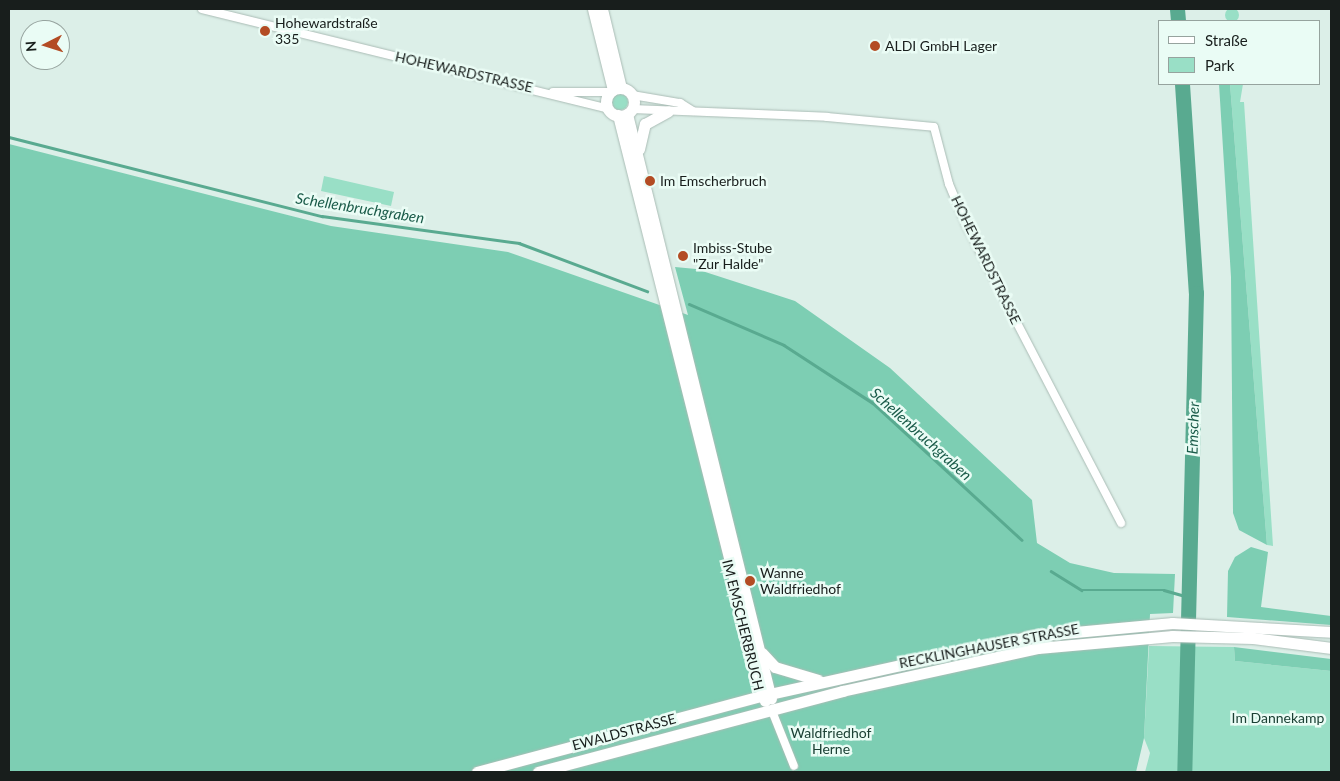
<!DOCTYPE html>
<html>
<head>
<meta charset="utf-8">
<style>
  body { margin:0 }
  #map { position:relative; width:1340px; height:781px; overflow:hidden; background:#dcefe8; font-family:Lato,sans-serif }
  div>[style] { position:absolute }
  .green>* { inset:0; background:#99dfc6 }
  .round { border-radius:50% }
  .forest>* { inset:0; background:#7dceb3 }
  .stream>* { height:2.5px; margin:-1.25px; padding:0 1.25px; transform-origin:1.25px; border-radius:1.25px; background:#59aa90 }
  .river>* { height:15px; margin:-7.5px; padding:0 7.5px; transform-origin:7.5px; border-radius:7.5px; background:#59aa90 }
  .roads { filter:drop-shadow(0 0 1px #aabcb5) drop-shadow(0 0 1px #aabcb5) }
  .minor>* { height:8px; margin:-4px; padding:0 4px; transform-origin:4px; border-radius:4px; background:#fff }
  .secondary>* { height:11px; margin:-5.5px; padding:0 5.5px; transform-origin:5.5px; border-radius:5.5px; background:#fff }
  .secondary>.ring { margin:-5.5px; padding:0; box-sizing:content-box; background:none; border:11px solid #fff; border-radius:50% }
  .dots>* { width:14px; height:14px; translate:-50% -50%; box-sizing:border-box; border:2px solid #eafcf5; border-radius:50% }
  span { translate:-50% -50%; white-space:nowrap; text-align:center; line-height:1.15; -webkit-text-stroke:5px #eafcf5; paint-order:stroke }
  .poi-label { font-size:14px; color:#181e1c }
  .left { translate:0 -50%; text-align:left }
  .street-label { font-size:14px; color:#181e1c }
  .park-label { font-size:14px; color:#1b4034 }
  .water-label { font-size:15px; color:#1a5b49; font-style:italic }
  .frame { position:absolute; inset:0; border:10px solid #181e1c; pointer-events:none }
  .legend { position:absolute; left:1158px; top:20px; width:162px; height:65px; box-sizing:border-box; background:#eafcf5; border:1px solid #96a39e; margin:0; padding:6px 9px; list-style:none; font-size:15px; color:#181e1c }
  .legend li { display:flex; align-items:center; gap:10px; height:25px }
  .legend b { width:25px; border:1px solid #96a39e }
  .north { position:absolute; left:20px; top:20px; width:50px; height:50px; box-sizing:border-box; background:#eafcf5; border:1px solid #96a39e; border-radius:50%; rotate:265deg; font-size:14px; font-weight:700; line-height:20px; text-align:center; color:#181e1c }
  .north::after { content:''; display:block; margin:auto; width:18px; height:22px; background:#b34c24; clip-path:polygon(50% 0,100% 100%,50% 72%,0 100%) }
</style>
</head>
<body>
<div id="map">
  <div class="green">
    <div class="round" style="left:1225px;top:8px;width:14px;height:14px"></div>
    <div style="clip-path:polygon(1230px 84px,1243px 84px,1240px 102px,1244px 102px,1273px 546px,1267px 545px)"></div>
    <div class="round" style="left:612px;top:94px;width:16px;height:16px"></div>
    <div style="clip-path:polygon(324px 176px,394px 192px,391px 206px,321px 191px)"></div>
    <div style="clip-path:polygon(1149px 646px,1234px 647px,1235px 661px,1331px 671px,1331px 772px,1145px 772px,1150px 753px,1144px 738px)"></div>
  </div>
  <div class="forest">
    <div style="clip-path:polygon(1219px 84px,1230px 84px,1267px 545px,1239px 530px,1233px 513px,1231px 277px)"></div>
    <div style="clip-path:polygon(9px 144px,331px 226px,508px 252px,688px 315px,675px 267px,696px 269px,795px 301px,890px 368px,1032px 500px,1037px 543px,1070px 563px,1114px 573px,1175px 574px,1173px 613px,1150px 614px,1144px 738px,1136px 772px,9px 772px)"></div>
    <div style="clip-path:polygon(1251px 547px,1268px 552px,1261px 607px,1331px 616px,1331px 625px,1227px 617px,1228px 571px,1235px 557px)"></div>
    <div style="clip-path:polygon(1234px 647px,1331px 659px,1331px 671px,1235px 661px)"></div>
  </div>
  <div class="stream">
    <div style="left:9px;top:137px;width:323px;rotate:14.2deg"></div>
    <div style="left:322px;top:216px;width:199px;rotate:7.8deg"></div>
    <div style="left:519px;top:243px;width:137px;rotate:20.6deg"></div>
    <div style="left:689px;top:304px;width:103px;rotate:23.3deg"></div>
    <div style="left:784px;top:345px;width:106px;rotate:33.1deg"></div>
    <div style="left:873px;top:403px;width:202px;rotate:42.6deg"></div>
    <div style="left:1051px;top:571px;width:36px;rotate:32deg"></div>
    <div style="left:1082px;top:590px;width:82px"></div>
    <div style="left:1164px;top:590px;width:26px;rotate:16deg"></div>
  </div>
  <div class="river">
    <div style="left:1177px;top:9px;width:12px;rotate:85deg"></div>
    <div style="left:1182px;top:84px;width:209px;rotate:86.2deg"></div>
    <div style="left:1196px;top:293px;width:479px;rotate:91.4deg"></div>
  </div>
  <div class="roads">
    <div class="minor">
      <div style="left:202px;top:9px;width:419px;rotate:13.8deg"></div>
      <div style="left:553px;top:92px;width:57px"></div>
      <div style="left:632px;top:95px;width:49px;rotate:9.5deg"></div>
      <div style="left:680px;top:103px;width:15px;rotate:32deg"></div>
      <div style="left:632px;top:109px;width:195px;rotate:2.3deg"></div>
      <div style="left:827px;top:117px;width:107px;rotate:5.3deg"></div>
      <div style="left:934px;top:127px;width:59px;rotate:75.3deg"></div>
      <div style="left:949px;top:184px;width:44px;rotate:67.5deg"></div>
      <div style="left:966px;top:225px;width:336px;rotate:62.5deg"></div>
      <div style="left:772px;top:711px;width:59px;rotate:68.2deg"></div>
    </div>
    <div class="secondary">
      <div style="left:593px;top:9px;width:83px;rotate:76.1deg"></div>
      <div style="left:602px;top:9px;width:81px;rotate:76.5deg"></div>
      <div class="ring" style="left:606px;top:88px;width:17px;height:17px"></div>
      <div style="left:627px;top:114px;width:602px;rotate:76.17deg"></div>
      <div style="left:618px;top:115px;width:604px;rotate:75.92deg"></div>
      <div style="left:639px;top:149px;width:26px;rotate:-77deg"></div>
      <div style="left:645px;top:124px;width:26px;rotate:-29deg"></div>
      <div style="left:762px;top:653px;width:19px;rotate:47deg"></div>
      <div style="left:775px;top:667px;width:45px;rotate:16.8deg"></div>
      <div style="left:477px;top:772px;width:294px;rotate:-15deg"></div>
      <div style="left:761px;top:696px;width:278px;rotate:-12.5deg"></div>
      <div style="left:1032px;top:636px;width:141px;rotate:-5.3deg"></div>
      <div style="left:1172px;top:623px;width:159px;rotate:3.2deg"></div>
      <div style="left:538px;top:772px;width:315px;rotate:-14.9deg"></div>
      <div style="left:842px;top:691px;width:201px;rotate:-12.4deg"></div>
      <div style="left:1038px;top:648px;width:135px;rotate:-5.1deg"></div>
      <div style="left:1172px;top:636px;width:81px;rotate:1.4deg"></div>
      <div style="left:1253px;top:638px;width:79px;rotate:7.3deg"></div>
    </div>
  </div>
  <div class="dots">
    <div style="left:265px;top:31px;background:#b34c24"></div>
    <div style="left:875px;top:46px;background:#b34c24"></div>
    <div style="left:650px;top:181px;background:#b34c24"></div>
    <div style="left:683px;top:256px;background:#b34c24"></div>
    <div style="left:750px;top:581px;background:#b34c24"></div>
  </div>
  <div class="poi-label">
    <span class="left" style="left:275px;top:31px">Hohewardstraße<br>335</span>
    <span class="left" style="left:885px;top:46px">ALDI GmbH Lager</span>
    <span class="left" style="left:660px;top:181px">Im Emscherbruch</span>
    <span class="left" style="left:693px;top:256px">Imbiss-Stube<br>"Zur Halde"</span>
    <span class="left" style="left:760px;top:581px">Wanne<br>Waldfriedhof</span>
  </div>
  <div class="street-label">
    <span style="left:464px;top:72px;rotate:13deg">HOHEWARDSTRASSE</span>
    <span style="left:986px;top:260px;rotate:64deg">HOHEWARDSTRASSE</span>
    <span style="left:743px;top:625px;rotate:76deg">IM EMSCHERBRUCH</span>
    <span style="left:989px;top:646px;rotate:-11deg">RECKLINGHAUSER STRASSE</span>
    <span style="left:624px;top:732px;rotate:-15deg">EWALDSTRASSE</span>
  </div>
  <div class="park-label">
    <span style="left:1278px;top:718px">Im Dannekamp</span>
    <span style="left:831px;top:741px">Waldfriedhof<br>Herne</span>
  </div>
  <div class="water-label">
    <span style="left:360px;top:208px;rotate:9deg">Schellenbruchgraben</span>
    <span style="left:1193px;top:428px;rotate:-88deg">Emscher</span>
    <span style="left:921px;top:434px;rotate:42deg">Schellenbruchgraben</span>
  </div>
  <div class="frame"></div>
  <ul class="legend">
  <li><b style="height:6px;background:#fff"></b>Straße</li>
  <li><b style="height:14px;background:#99dfc6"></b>Park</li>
  </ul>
  <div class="north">N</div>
</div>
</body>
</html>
